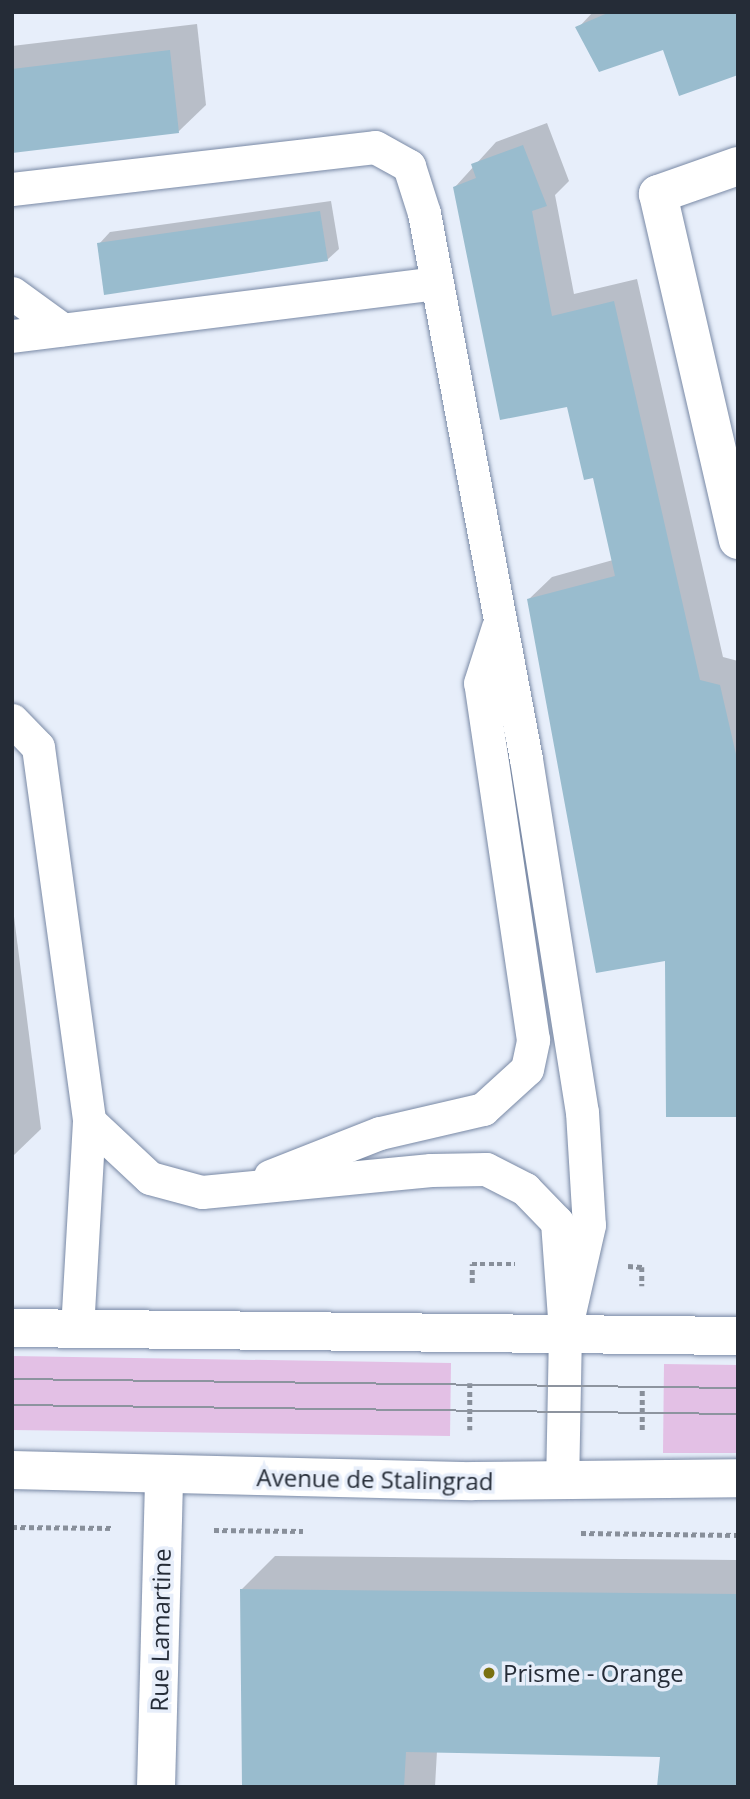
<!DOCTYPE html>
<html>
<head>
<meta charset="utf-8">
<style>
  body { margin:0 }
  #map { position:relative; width:750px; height:1799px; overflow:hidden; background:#e7eefa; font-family:"Open Sans",sans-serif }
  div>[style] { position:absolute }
  .green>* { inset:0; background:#e3c0e5 }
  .shadow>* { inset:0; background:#0003 }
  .building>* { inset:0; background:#99bcce }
  .path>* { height:4.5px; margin-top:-2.25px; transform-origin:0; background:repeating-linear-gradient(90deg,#888f9a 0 5px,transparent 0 8.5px) }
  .roads { filter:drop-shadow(0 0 2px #7989a5) drop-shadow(0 0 2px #7989a5) }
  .service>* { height:33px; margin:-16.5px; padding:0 16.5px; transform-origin:16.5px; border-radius:16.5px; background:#fff }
  .minor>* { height:38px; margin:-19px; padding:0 19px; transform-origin:19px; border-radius:19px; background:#fff }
  .primary>* { height:38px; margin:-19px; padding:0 19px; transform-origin:19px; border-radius:19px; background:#fff }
  .tram>* { height:2px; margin:-1px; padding:0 1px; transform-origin:1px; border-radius:1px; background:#8d949f }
  .dots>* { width:19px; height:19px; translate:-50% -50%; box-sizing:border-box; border:4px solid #e7eefa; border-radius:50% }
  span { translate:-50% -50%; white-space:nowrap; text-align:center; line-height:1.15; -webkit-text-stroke:7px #e7eefa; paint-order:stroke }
  .street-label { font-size:24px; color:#252c37 }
  .poi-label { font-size:24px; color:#252c37 }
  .left { translate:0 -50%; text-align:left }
  .frame { position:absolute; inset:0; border:14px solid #252c37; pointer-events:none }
</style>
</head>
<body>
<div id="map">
  <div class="green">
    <div style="clip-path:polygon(12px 1356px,451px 1363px,450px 1436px,12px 1430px)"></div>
    <div style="clip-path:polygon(664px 1364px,738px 1365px,738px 1453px,663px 1453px)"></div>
  </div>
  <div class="shadow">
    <div style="clip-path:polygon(593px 12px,738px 12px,664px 48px,578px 28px)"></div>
    <div style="clip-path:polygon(197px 24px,206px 105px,179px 131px,12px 151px,12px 46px)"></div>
    <div style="clip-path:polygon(547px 123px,569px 181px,555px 195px,574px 294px,637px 279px,723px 657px,738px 661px,738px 1115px,666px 959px,528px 600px,552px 577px,613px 560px,594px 476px,568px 405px,502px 418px,455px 187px,496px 142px)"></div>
    <div style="clip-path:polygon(331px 201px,339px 249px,327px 260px,99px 244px,110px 232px)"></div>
    <div style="clip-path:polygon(12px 901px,41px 1129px,14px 1155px,12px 1155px)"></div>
    <div style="clip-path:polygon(275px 1556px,738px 1560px,738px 1787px,662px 1756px,437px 1751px,435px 1787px,244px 1787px,241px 1590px)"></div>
  </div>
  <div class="building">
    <div style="clip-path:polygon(610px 12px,738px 12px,738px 75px,679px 96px,663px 50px,599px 72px,575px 27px)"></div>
    <div style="clip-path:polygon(170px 50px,179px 133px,12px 153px,12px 69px)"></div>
    <div style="clip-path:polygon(523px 145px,547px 206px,532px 211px,552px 316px,614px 301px,700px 680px,720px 685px,738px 763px,738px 1117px,666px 1117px,665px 961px,596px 973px,527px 599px,615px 576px,593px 478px,584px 480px,567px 407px,500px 420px,453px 187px,476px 178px,471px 164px)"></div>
    <div style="clip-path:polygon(320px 211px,328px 261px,104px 295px,97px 243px)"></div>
    <div style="clip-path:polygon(240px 1589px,738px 1594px,738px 1787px,657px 1787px,660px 1757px,406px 1752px,404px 1787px,242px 1787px)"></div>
  </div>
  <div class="path">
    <div style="left:628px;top:1266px;width:14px;rotate:4deg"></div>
    <div style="left:642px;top:1267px;width:19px;rotate:90deg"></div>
    <div style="left:472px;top:1283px;width:19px;rotate:-90deg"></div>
    <div style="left:472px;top:1264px;width:43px"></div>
    <div style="left:470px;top:1383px;width:47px;rotate:90deg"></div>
    <div style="left:642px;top:1430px;width:44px;rotate:-90deg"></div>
    <div style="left:12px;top:1527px;width:102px;rotate:0.6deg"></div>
    <div style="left:214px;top:1530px;width:89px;rotate:0.6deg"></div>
    <div style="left:581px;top:1533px;width:157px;rotate:0.7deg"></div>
  </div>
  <div class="roads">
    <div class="service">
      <div style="left:12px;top:189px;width:365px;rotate:-6.6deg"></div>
      <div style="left:375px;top:147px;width:39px;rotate:29deg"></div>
      <div style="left:409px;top:166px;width:49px;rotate:72.3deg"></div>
      <div style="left:424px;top:213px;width:555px;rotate:79.42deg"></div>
      <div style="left:526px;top:759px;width:357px;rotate:81deg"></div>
      <div style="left:582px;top:1112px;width:113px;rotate:86.5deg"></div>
      <div style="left:589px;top:1225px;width:109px;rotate:102.8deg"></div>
      <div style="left:12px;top:293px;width:62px;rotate:35.8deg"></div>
      <div style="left:12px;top:336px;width:427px;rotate:-7.1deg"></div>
      <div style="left:12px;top:720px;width:37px;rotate:46deg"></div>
      <div style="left:38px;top:747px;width:377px;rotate:82.2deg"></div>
      <div style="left:89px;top:1121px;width:208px;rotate:93.3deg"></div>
      <div style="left:89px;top:1121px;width:83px;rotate:43.1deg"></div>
      <div style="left:150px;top:1178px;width:54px;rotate:15.1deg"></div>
      <div style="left:202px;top:1192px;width:230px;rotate:-5.5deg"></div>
      <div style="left:431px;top:1170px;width:55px;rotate:-1deg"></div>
      <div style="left:486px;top:1169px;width:44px;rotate:27.1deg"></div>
      <div style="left:525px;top:1189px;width:46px;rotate:45.9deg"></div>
      <div style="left:557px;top:1222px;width:109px;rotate:85.8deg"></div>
      <div style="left:565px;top:1331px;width:150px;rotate:91.1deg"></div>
      <div style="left:270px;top:1176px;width:118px;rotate:-21.4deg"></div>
      <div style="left:380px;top:1133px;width:106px;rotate:-13.1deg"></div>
      <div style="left:483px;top:1109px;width:59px;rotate:-42.3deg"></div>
      <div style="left:527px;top:1069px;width:30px;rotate:-78deg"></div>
      <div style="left:533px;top:1040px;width:361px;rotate:-98.4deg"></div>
      <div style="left:480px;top:683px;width:59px;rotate:-72.2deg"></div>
    </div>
    <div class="minor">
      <div style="left:738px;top:166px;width:85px;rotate:160.7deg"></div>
      <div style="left:658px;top:194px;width:355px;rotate:77deg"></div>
      <div style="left:156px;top:1787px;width:313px;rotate:-88.5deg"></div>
    </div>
    <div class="primary">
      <div style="left:12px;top:1328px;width:726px;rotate:0.63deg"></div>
      <div style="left:12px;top:1470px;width:460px;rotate:1.4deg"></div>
      <div style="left:472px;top:1481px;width:266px;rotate:-0.6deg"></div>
    </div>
  </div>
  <div class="tram">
    <div style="left:12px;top:1379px;width:726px;rotate:0.71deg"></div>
    <div style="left:12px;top:1405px;width:726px;rotate:0.71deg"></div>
  </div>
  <div class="dots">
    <div style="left:489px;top:1673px;background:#7a7111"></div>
  </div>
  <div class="street-label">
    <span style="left:375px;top:1479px;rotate:1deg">Avenue de Stalingrad</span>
    <span style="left:160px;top:1630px;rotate:-89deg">Rue Lamartine</span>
  </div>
  <div class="poi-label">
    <span class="left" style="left:503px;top:1673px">Prisme - Orange</span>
  </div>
  <div class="frame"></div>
</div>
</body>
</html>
